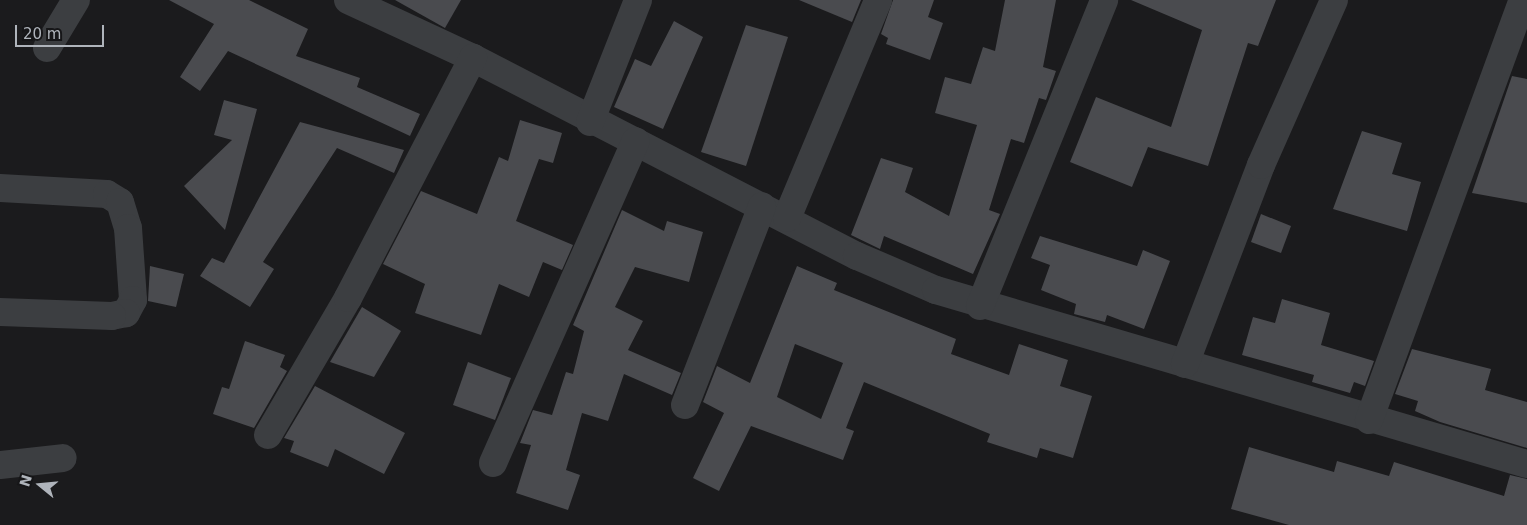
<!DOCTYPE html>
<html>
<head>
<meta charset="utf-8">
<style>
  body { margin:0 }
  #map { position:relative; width:1527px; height:525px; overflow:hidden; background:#1b1b1d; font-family:"DejaVu Sans",sans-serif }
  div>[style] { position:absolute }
  .building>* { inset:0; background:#4a4b4f }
  .minor>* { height:28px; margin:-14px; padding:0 14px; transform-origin:14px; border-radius:14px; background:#3c3e41 }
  span { translate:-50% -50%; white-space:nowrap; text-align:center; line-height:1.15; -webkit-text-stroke:4px #161618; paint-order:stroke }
  .north { position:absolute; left:15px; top:460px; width:50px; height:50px; -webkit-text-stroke:4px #161618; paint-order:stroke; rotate:287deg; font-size:14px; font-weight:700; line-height:20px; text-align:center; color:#afb4bb }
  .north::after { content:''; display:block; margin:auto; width:18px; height:22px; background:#afb4bb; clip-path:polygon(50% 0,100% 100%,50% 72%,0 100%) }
  .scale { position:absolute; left:15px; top:25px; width:89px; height:22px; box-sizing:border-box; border:2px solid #afb4bb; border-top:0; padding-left:6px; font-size:15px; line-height:18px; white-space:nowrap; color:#afb4bb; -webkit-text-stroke:4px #161618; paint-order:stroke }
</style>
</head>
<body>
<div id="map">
  <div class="building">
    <div style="clip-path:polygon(169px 0,249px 0,308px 29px,296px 56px,360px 78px,357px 87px,420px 114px,410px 136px,228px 51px,200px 91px,180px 77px,214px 24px)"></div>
    <div style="clip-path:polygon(395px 0,461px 0,445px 28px)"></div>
    <div style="clip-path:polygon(799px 0,861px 0,852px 22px)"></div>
    <div style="clip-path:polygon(893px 0,934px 0,928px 17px,943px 23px,930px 60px,886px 44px,888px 38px,881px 34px)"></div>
    <div style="clip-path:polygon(1005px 0,1056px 0,1043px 67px,1056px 71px,1046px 100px,1039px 98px,1024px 143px,1011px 139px,989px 210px,1000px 214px,973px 274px,884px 236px,880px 249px,851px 235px,881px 158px,913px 168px,905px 192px,949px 216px,977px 125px,935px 113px,945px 77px,971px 84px,983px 47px,995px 51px)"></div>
    <div style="clip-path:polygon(1131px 0,1276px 0,1258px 46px,1248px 43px,1208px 166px,1148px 147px,1132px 187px,1070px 162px,1096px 97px,1171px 127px,1202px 30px)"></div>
    <div style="clip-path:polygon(674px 21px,703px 37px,663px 129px,614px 107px,635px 59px,651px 66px)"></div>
    <div style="clip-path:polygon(746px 25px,788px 37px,746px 166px,701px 152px)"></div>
    <div style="clip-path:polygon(1512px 76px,1527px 79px,1527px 203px,1472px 193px)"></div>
    <div style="clip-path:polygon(224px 100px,257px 109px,225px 230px,184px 186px,232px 140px,214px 135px)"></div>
    <div style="clip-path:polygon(520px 120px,562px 133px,553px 163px,539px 159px,516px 221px,573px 245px,562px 270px,543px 262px,529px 297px,499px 284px,481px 335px,415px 313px,425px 284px,383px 264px,421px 191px,477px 214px,499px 157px,508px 161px)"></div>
    <div style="clip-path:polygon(300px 122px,404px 150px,394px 173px,337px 148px,263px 262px,274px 269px,250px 307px,200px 276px,212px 258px,224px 263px)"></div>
    <div style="clip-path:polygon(1362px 131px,1402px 143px,1392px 174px,1421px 182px,1407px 231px,1333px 209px)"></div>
    <div style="clip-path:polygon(622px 210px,664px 231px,667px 221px,703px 232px,689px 282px,635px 267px,615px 307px,643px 321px,628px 350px,681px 373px,672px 395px,624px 374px,608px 421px,582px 413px,566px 470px,580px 475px,568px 510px,516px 493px,531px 445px,520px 443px,533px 410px,552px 415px,566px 372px,573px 374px,584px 331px,573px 325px)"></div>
    <div style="clip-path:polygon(1261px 214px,1291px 226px,1281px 253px,1251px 242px)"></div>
    <div style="clip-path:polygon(1040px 236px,1137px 266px,1143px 250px,1170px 261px,1144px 329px,1107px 315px,1105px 322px,1074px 314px,1076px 304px,1041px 290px,1050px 265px,1031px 258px)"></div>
    <div style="clip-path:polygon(150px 266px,184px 274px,176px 307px,148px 301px)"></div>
    <div style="clip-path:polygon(evenodd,797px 266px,837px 283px,834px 290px,956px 339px,951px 354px,1009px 375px,1019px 344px,1068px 360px,1060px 386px,1092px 396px,1073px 458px,1040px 448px,1037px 458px,987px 442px,990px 434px,864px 382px,846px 428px,854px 431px,843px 460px,751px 426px,719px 491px,693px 478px,724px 413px,703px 402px,717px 366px,750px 383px,797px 266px,795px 344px,843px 363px,821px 419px,777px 397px,795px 344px)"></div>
    <div style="clip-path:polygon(1282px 299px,1330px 313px,1321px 345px,1374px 361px,1365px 386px,1354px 382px,1350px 393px,1312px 382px,1314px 375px,1242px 355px,1253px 317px,1275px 323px)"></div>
    <div style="clip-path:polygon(362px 307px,401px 331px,374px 377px,330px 362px)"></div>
    <div style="clip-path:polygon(245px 341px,285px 355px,280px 367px,287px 371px,254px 428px,213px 414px,222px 387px,229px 389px)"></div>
    <div style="clip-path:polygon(1412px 349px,1491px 369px,1485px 390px,1527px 402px,1527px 448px,1440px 422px,1415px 411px,1418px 401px,1395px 394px)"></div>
    <div style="clip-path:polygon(468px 362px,511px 378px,495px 420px,453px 405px)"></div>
    <div style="clip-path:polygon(315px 386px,405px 433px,384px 474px,335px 449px,328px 467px,290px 452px,294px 441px,284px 438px)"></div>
    <div style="clip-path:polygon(1249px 447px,1334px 472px,1337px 461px,1389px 476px,1394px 462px,1504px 496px,1510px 475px,1527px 479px,1527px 525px,1289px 525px,1231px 509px)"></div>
  </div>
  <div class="minor">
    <div style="left:348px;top:0;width:138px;rotate:24.9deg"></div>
    <div style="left:473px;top:58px;width:432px;rotate:27.3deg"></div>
    <div style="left:857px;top:256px;width:86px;rotate:23.3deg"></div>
    <div style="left:936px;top:290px;width:616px;rotate:16.41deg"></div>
    <div style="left:47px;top:48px;width:56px;rotate:-58.9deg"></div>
    <div style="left:590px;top:122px;width:131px;rotate:-68.5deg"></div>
    <div style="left:0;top:188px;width:107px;rotate:3.2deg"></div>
    <div style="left:107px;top:194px;width:15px;rotate:32deg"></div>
    <div style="left:120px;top:202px;width:27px;rotate:73deg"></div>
    <div style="left:128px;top:228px;width:72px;rotate:86deg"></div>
    <div style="left:133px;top:300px;width:15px;rotate:118deg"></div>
    <div style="left:126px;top:313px;width:14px;rotate:168deg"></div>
    <div style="left:112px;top:316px;width:112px;rotate:-178deg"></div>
    <div style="left:787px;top:218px;width:236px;rotate:-67.3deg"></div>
    <div style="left:980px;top:306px;width:330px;rotate:-67.9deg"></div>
    <div style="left:1185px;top:364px;width:213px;rotate:-69.1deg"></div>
    <div style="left:1261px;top:165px;width:180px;rotate:-66.1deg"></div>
    <div style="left:685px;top:405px;width:213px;rotate:-68.8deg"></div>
    <div style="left:1369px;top:420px;width:447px;rotate:-69.9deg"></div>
    <div style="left:268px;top:435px;width:159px;rotate:-59.7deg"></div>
    <div style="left:348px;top:298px;width:271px;rotate:-62.5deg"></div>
    <div style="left:493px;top:463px;width:352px;rotate:-66.1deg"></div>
    <div style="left:0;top:465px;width:63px;rotate:-6.3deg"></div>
  </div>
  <div class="north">N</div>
  <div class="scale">20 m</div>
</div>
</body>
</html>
